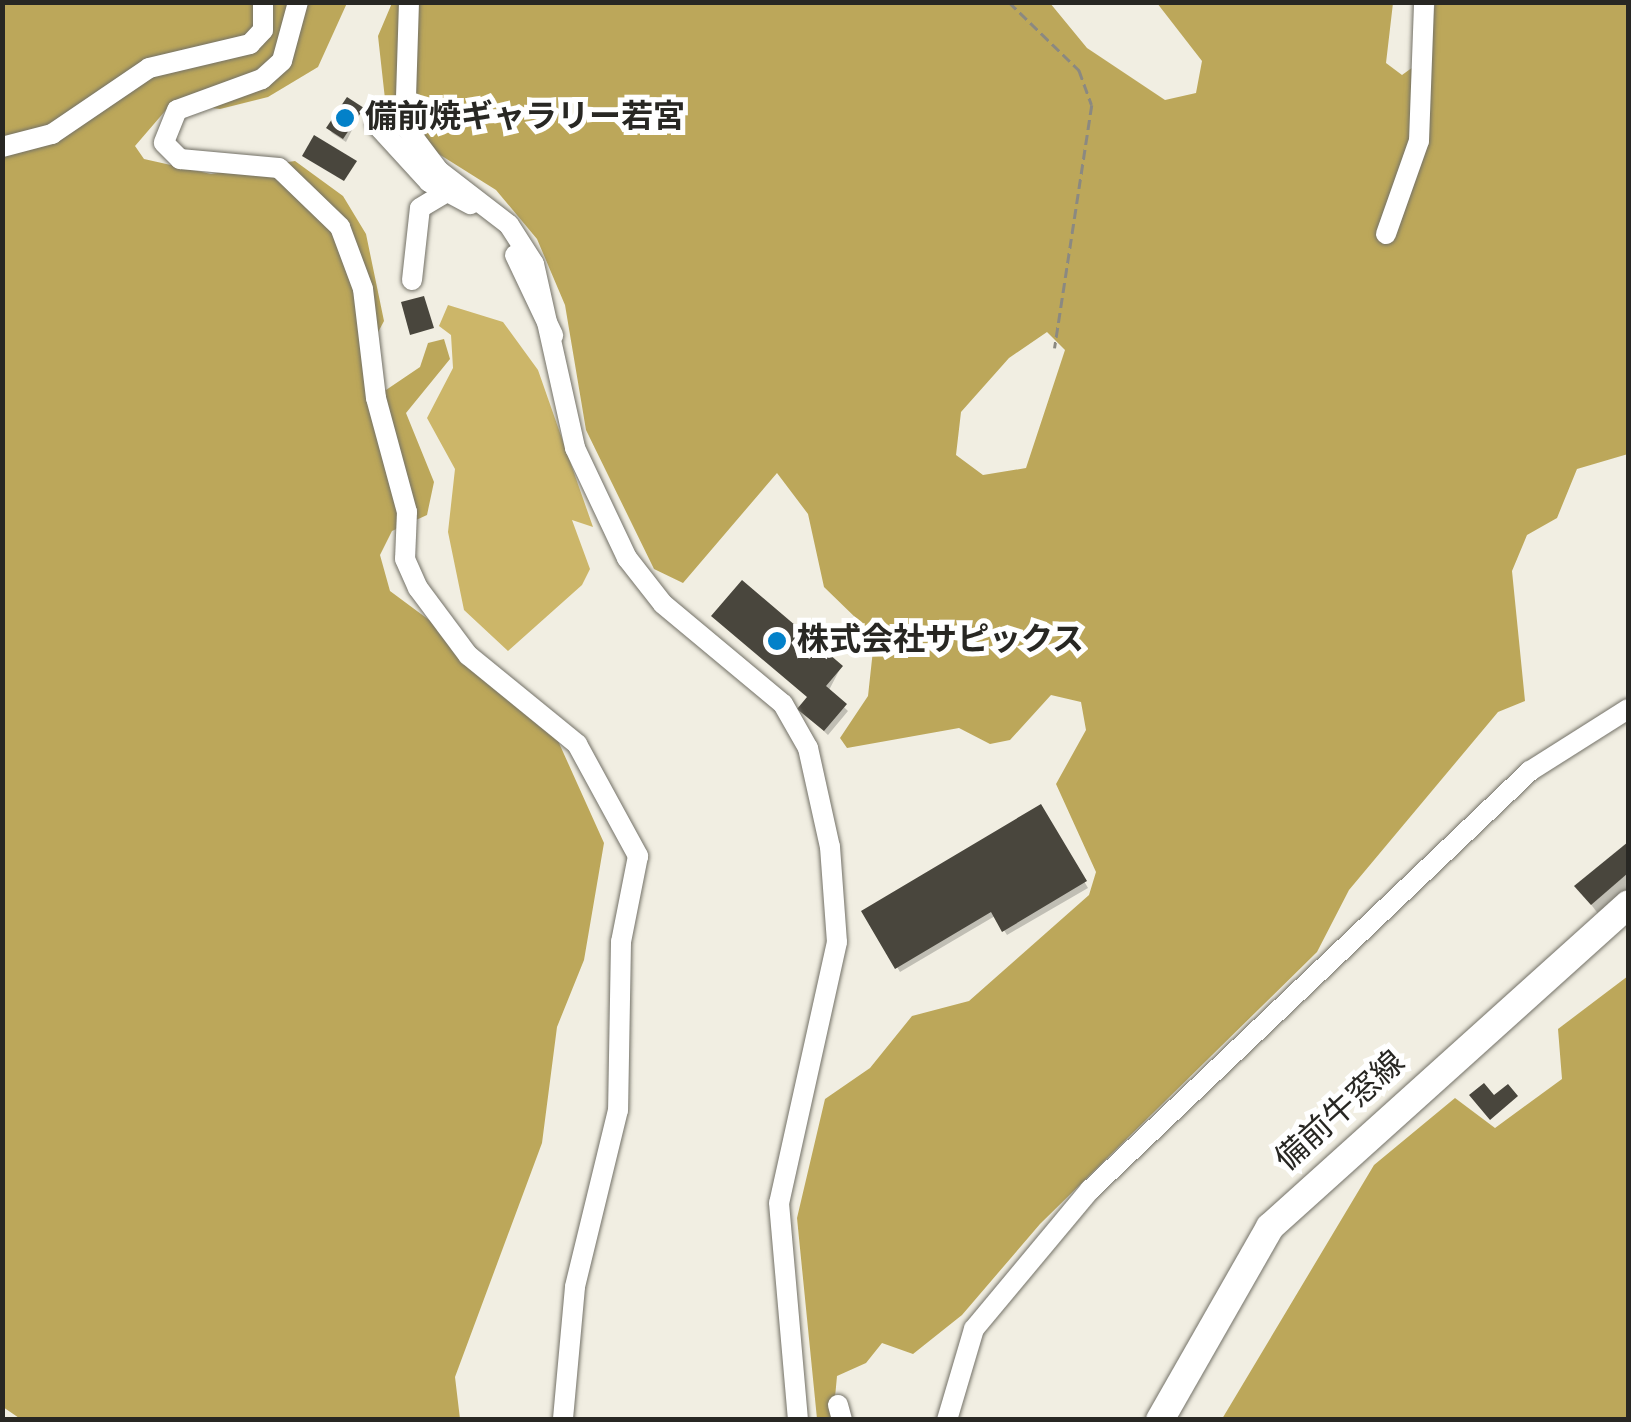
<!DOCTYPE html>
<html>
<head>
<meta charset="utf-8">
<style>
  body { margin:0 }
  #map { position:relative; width:1631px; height:1422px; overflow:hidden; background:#f1eee2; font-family:"Sofia Sans Condensed","Noto Sans JP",sans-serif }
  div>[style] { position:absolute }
  .forest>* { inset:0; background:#bca75a }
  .water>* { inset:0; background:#ccb669 }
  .shadow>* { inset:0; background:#0003 }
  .building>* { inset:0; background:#49463d }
  .path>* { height:2.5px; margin-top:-1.25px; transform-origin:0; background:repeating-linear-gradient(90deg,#8b8981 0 10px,transparent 0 15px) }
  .roads { filter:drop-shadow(0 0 2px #737167) drop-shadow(0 0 2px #737167) }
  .minor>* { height:20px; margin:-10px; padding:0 10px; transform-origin:10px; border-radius:10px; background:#fff }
  .major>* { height:28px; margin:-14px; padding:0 14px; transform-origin:14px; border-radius:14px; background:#fff }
  .dots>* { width:28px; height:28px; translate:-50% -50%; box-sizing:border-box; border:5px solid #fff; border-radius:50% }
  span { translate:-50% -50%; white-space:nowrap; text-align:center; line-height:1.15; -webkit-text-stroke:10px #fff; paint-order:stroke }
  .poi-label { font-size:32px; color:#282723; font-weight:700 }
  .left { translate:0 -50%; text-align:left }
  .street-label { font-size:32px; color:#282723 }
  .frame { position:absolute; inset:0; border:5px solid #282723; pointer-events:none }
</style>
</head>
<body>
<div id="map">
  <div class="forest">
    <div style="clip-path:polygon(2px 3px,347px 3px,318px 67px,268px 97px,220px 109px,172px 103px,135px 146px,144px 159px,211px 174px,295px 161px,343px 196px,366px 234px,384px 321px,366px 355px,369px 382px,386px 390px,420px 367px,428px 343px,444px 339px,450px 359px,406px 413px,434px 482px,427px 515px,392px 531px,380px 555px,390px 591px,541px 703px,604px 843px,584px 960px,557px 1027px,542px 1143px,455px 1377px,460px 1419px,22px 1420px,3px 1407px)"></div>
    <div style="clip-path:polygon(evenodd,392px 3px,1050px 3px,1087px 48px,1165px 100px,1196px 93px,1202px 61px,1157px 3px,1393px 3px,1386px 63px,1402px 75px,1427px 57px,1435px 3px,1628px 3px,1628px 454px,1577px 469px,1557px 518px,1527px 535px,1512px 571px,1525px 701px,1498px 712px,1349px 890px,1317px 952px,1040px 1224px,962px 1315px,913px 1354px,882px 1343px,866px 1363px,837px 1376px,833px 1419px,817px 1419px,797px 1218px,825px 1099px,870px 1068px,912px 1016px,969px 1001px,1089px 895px,1096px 872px,1056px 784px,1086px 730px,1081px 702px,1051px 695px,1010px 740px,990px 744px,959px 728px,847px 748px,840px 738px,868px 696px,873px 650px,859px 621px,824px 587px,808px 514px,777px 473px,683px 583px,654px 569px,586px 430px,565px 305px,537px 239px,496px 190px,399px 129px,385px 99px,378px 36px,392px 3px,1047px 332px,1065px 350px,1026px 468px,983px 475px,956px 455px,961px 412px,1009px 358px,1047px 332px)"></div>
    <div style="clip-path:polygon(1628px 976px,1628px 1419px,1222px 1419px,1374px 1165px,1455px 1098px,1495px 1128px,1562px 1079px,1558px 1029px)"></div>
  </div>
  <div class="water">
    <div style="clip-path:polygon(448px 305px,503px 322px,538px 370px,593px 527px,572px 520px,590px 569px,582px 585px,508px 651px,464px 610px,448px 532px,455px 469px,427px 418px,453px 368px,451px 335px,439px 326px)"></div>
  </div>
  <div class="shadow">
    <div style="clip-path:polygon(362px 110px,346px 142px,332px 133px,329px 128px)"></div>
    <div style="clip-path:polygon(841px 667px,828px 692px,848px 711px,828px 735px,800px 709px)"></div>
    <div style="clip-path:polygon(1041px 807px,1088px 888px,1007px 935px,995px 916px,900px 972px,864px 912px)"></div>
    <div style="clip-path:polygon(1628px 845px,1628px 891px,1599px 915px,1577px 886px)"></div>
  </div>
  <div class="building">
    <div style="clip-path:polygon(347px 97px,364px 108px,343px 139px,326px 128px)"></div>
    <div style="clip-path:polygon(314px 135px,357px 161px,344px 181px,302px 156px)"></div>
    <div style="clip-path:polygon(424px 296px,434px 328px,410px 335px,401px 302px)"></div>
    <div style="clip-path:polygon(742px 580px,843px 666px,826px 686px,847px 704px,824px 731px,797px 709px,807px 697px,711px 616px)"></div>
    <div style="clip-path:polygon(1041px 804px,1087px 881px,1002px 932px,991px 912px,895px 969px,861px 911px)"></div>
    <div style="clip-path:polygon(1628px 842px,1628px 873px,1591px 905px,1574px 886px)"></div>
    <div style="clip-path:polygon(1484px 1083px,1494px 1095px,1508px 1084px,1518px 1096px,1490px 1120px,1469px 1095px)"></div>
  </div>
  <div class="path">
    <div style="left:1009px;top:2px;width:98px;rotate:44.2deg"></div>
    <div style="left:1079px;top:70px;width:37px;rotate:70deg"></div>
    <div style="left:1092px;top:105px;width:246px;rotate:98.7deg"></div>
  </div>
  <div class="roads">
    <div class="minor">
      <div style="left:298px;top:2px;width:61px;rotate:105.2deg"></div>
      <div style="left:282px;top:61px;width:27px;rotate:138deg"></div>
      <div style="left:262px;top:79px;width:90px;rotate:160deg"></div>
      <div style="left:177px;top:110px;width:35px;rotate:112deg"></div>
      <div style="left:164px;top:143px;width:23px;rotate:45deg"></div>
      <div style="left:180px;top:159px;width:99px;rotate:5.2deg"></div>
      <div style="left:279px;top:168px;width:85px;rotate:44deg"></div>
      <div style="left:340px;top:227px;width:66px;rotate:69.6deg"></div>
      <div style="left:363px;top:289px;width:110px;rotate:83.2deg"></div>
      <div style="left:376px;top:398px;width:118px;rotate:74.8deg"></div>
      <div style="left:407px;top:512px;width:47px;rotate:92.4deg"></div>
      <div style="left:405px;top:559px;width:32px;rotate:66deg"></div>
      <div style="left:418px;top:588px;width:84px;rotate:53.3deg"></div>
      <div style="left:468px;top:655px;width:141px;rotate:39.2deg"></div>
      <div style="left:577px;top:744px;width:128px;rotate:61.4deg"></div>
      <div style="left:638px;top:856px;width:88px;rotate:101.2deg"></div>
      <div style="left:621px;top:942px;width:168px;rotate:91deg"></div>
      <div style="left:618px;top:1110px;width:182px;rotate:103.7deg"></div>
      <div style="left:575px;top:1287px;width:134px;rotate:95.2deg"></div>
      <div style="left:409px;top:2px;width:124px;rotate:91.8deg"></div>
      <div style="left:405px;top:126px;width:56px;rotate:52.9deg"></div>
      <div style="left:439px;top:171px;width:88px;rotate:37.6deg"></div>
      <div style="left:509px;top:225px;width:46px;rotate:57.3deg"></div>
      <div style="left:534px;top:264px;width:189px;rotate:77.4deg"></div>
      <div style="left:575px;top:448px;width:122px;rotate:64.7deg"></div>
      <div style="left:627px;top:558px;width:58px;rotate:52deg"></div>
      <div style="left:663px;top:604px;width:156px;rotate:39.8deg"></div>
      <div style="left:783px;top:704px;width:51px;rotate:60.4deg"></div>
      <div style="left:808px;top:748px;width:101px;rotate:77.5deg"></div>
      <div style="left:830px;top:847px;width:95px;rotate:85.8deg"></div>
      <div style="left:837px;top:942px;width:267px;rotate:102.5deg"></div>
      <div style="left:779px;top:1203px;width:218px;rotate:85deg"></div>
      <div style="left:376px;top:124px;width:79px;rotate:47.6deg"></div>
      <div style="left:429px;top:182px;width:47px;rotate:28.2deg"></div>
      <div style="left:2px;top:147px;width:52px;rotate:-14.6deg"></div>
      <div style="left:52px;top:134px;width:117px;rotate:-34.2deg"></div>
      <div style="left:149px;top:68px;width:104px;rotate:-13.4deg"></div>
      <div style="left:250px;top:44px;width:19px;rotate:-47deg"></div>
      <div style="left:263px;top:30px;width:28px;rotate:-90deg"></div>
      <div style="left:1386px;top:234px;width:99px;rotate:-70.5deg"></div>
      <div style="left:1419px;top:141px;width:139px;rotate:-87.9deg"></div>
      <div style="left:515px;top:255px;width:89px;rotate:64.6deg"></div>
      <div style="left:412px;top:280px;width:72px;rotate:-83.7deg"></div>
      <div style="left:420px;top:208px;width:29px;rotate:-31deg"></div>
      <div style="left:838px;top:1405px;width:16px;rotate:75deg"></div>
      <div style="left:947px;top:1420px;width:95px;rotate:-73.5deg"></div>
      <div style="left:974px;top:1329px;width:181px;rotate:-50.2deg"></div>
      <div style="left:1090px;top:1190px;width:608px;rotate:-43.6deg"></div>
      <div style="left:1530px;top:771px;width:116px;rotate:-32.3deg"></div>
    </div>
    <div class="major">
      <div style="left:1160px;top:1420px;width:222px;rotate:-60.3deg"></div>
      <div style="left:1270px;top:1227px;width:482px;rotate:-42deg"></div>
    </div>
  </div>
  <div class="dots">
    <div style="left:345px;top:118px;background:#0381c9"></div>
    <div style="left:777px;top:641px;background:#0381c9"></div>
  </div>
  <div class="poi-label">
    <span class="left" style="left:365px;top:118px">備前焼ギャラリー若宮</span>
    <span class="left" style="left:797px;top:641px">株式会社サピックス</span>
  </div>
  <div class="street-label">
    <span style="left:1341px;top:1112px;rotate:-42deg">備前牛窓線</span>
  </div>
  <div class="frame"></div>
</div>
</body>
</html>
